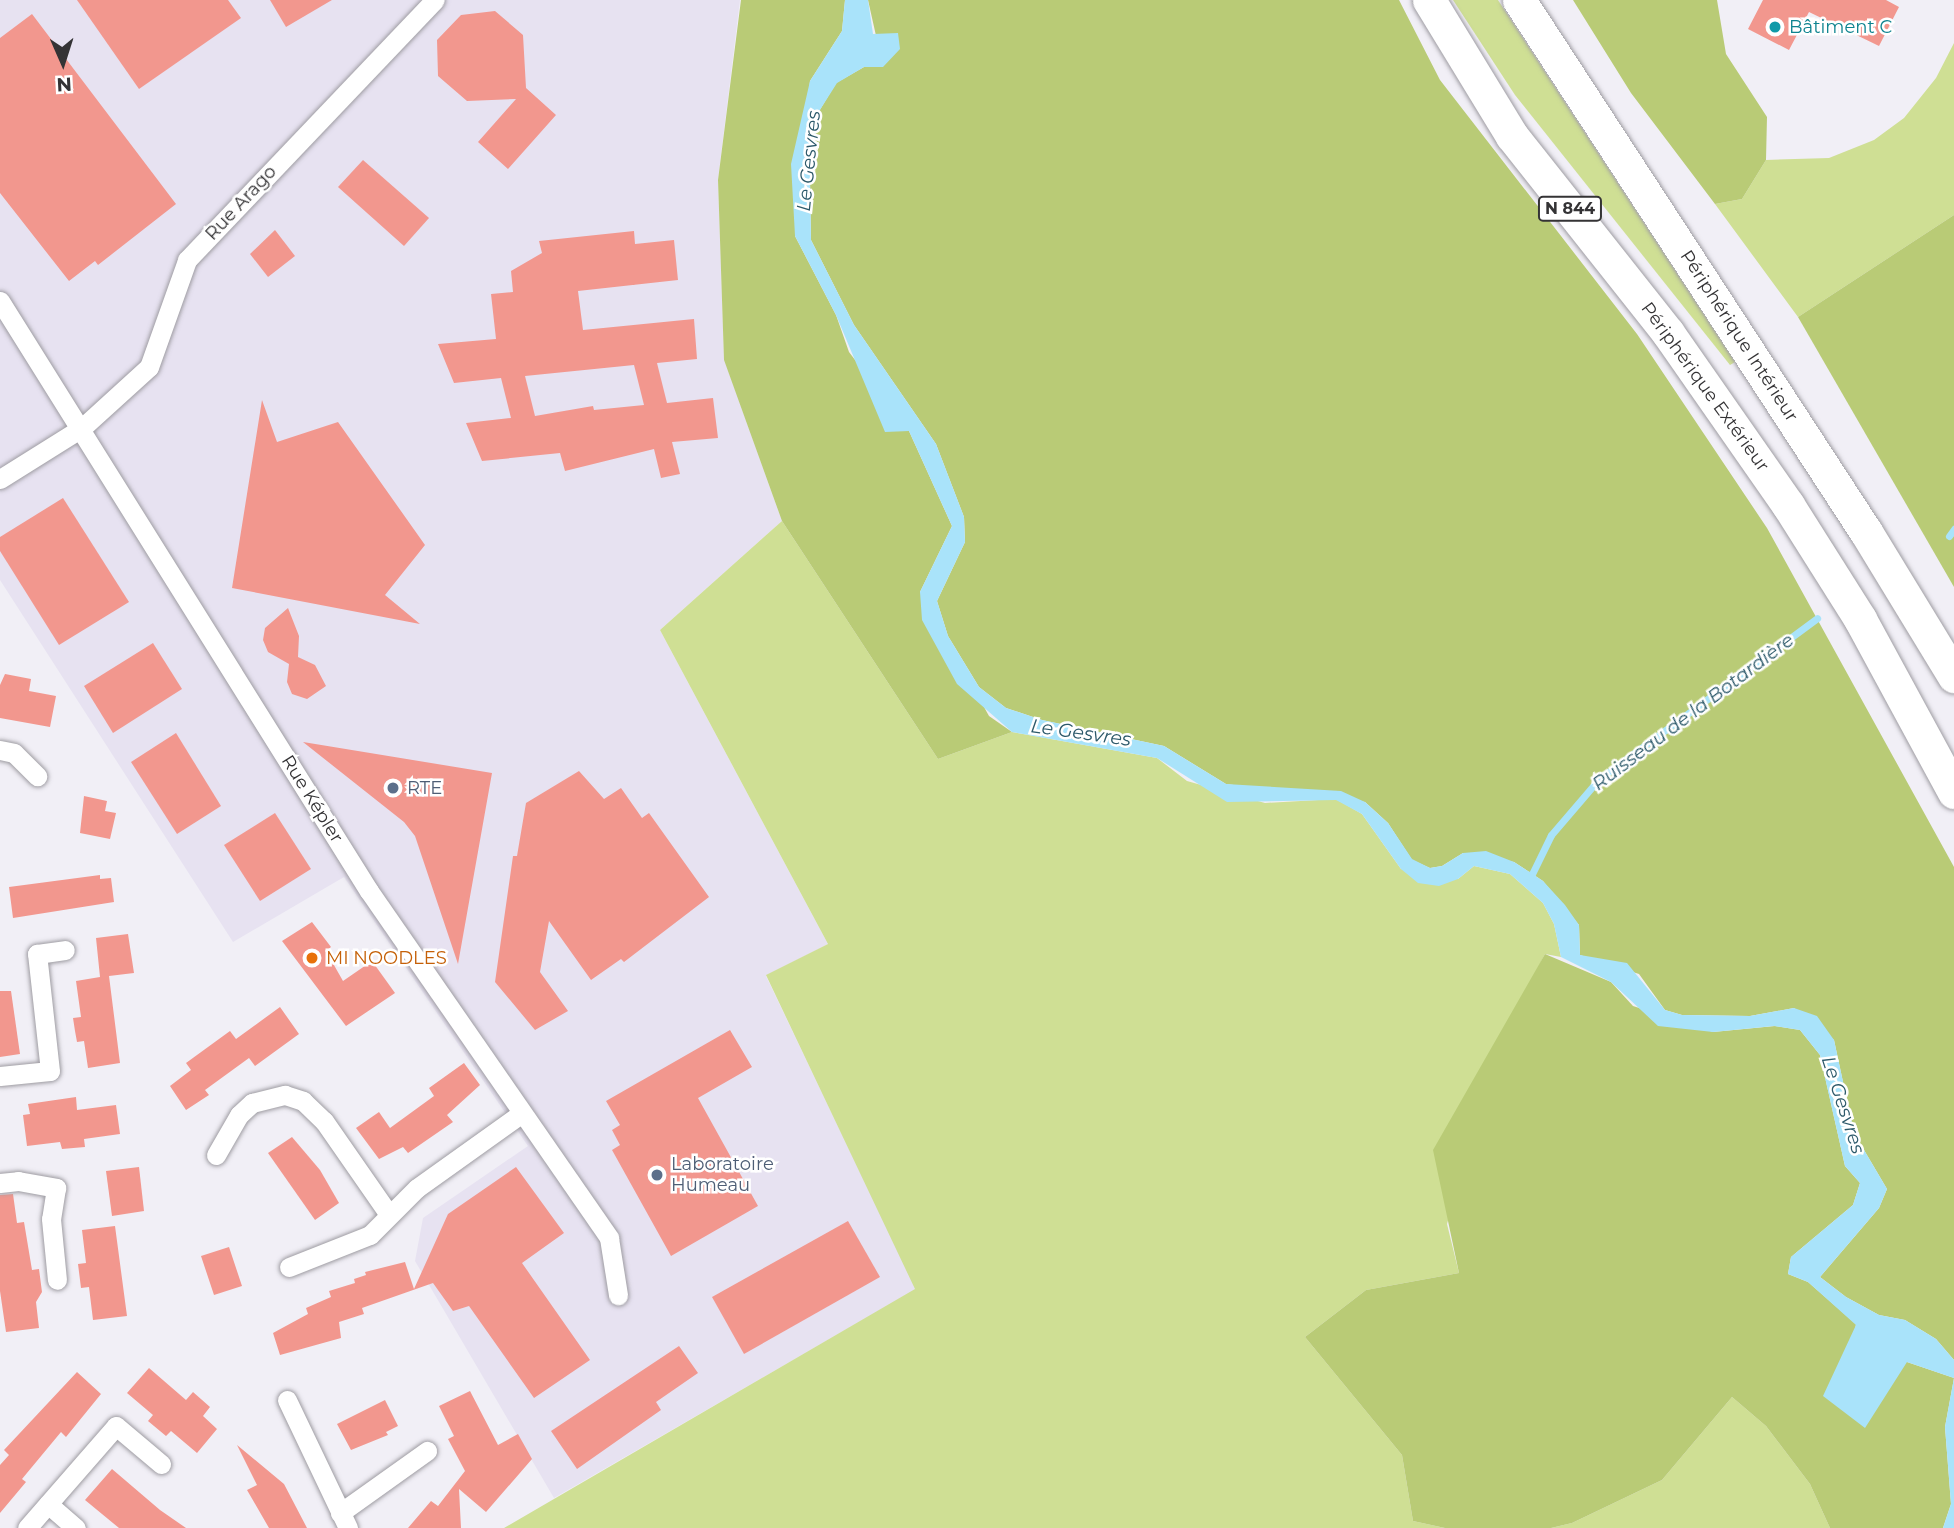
<!DOCTYPE html>
<html>
<head>
<meta charset="utf-8">
<style>
  body { margin:0 }
  #map { position:relative; width:1954px; height:1528px; overflow:hidden; background:#f1eff6; font-family:Montserrat,sans-serif }
  div>[style] { position:absolute }
  .built>* { inset:0; background:#e7e2f1 }
  .green>* { inset:0; background:#cfdf94 }
  .forest>* { inset:0; background:#b9cb76 }
  .water>* { inset:0; background:#a9e3fa }
  .stream>* { height:7px; margin:-3.5px; padding:0 3.5px; transform-origin:3.5px; border-radius:3.5px; background:#a9e3fa }
  .building>* { inset:0; background:#f2978e }
  .roads { filter:drop-shadow(0 0 2px #9e9ca2) drop-shadow(0 0 2px #9e9ca2) }
  .minor>* { height:19px; margin:-9.5px; padding:0 9.5px; transform-origin:9.5px; border-radius:9.5px; background:#fff }
  .trunk>* { height:33px; margin:-16.5px; padding:0 16.5px; transform-origin:16.5px; border-radius:16.5px; background:#fff }
  .dots>* { width:19px; height:19px; translate:-50% -50%; box-sizing:border-box; border:4px solid #fff; border-radius:50% }
  span { translate:-50% -50%; white-space:nowrap; text-align:center; line-height:1.15; -webkit-text-stroke:5px #fff; paint-order:stroke }
  .shield-label span { padding:2px 5px; background:#fff; border:2px solid; border-radius:5px; -webkit-text-stroke-width:0 }
  .shield-label { font-size:16px; color:#343335; font-weight:700 }
  .culture-label { font-size:18px; color:#0d838f }
  .left { translate:0 -50%; text-align:left }
  .street-label { font-size:18px; color:#343335 }
  .service-label { font-size:18px; color:#4e5e75 }
  .food-label { font-size:18px; color:#c56008 }
  .water-label { font-size:19px; color:#2c596a; font-style:italic }
  .north { position:absolute; left:28px; top:28px; width:70px; height:70px; -webkit-text-stroke:5px #fff; paint-order:stroke; rotate:177deg; font-size:19px; font-weight:700; line-height:28px; text-align:center; color:#343335 }
  .north::after { content:''; display:block; margin:auto; width:24px; height:32px; background:#343335; clip-path:polygon(50% 0,100% 100%,50% 72%,0 100%) }
</style>
</head>
<body>
<div id="map">
  <div class="built">
    <div style="clip-path:polygon(0 0,740px 0,718px 180px,724px 359px,782px 521px,660px 630px,828px 944px,766px 976px,916px 1289px,554px 1498px,415px 1261px,423px 1218px,528px 1146px,344px 877px,233px 942px,0 580px)"></div>
  </div>
  <div class="green">
    <div style="clip-path:polygon(1453px 0,1498px 0,1735px 362px,1730px 365px,1515px 95px)"></div>
    <div style="clip-path:polygon(1954px 43px,1954px 215px,1798px 317px,1715px 204px,1742px 199px,1766px 160px,1829px 158px,1874px 140px,1904px 118px,1936px 78px)"></div>
    <div style="clip-path:polygon(782px 521px,938px 759px,1012px 732px,1157px 758px,1187px 781px,1265px 803px,1336px 799px,1362px 814px,1401px 869px,1458px 879px,1474px 866px,1510px 874px,1543px 903px,1554px 924px,1561px 957px,1545px 954px,1497px 1046px,1447px 1224px,1459px 1273px,1366px 1290px,1305px 1337px,1402px 1455px,1413px 1521px,1445px 1528px,504px 1528px,915px 1289px,766px 975px,828px 944px,660px 630px)"></div>
    <div style="clip-path:polygon(1732px 1397px,1766px 1426px,1810px 1484px,1830px 1528px,1551px 1528px,1572px 1523px,1662px 1480px)"></div>
  </div>
  <div class="forest">
    <div style="clip-path:polygon(741px 0,845px 0,842px 31px,810px 81px,795px 236px,836px 315px,849px 352px,909px 431px,952px 526px,920px 592px,989px 716px,1012px 732px,938px 759px,782px 521px,724px 360px,718px 180px)"></div>
    <div style="clip-path:polygon(868px 0,1399px 0,1440px 80px,1637px 334px,1767px 528px,1954px 867px,1954px 1360px,1936px 1339px,1905px 1320px,1879px 1315px,1846px 1297px,1820px 1277px,1879px 1208px,1887px 1189px,1854px 1133px,1834px 1040px,1794px 1008px,1750px 1016px,1682px 1015px,1665px 1010px,1639px 974px,1580px 955px,1579px 925px,1543px 881px,1514px 862px,1463px 853px,1442px 866px,1430px 868px,1412px 860px,1388px 823px,1365px 802px,1226px 784px,1164px 746px,1042px 720px,1006px 708px,979px 687px,948px 636px,937px 601px,965px 542px,964px 517px,936px 444px,854px 325px,811px 240px,810px 179px,818px 113px,836px 83px,864px 67px,883px 67px)"></div>
    <div style="clip-path:polygon(1573px 0,1717px 0,1726px 54px,1767px 117px,1766px 160px,1742px 199px,1715px 204px,1631px 93px)"></div>
    <div style="clip-path:polygon(1954px 215px,1954px 587px,1798px 317px)"></div>
    <div style="clip-path:polygon(1545px 954px,1611px 982px,1633px 1006px,1713px 1032px,1775px 1026px,1800px 1030px,1820px 1055px,1845px 1166px,1860px 1183px,1853px 1205px,1791px 1257px,1788px 1274px,1808px 1282px,1856px 1324px,1855px 1330px,1907px 1362px,1954px 1378px,1945px 1427px,1951px 1504px,1943px 1528px,1830px 1528px,1810px 1484px,1766px 1426px,1732px 1397px,1662px 1480px,1572px 1523px,1551px 1528px,1445px 1528px,1413px 1521px,1402px 1455px,1305px 1337px,1366px 1290px,1459px 1273px,1433px 1150px)"></div>
  </div>
  <div class="water">
    <div style="clip-path:polygon(845px 0,868px 0,873px 34px,898px 33px,900px 49px,883px 67px,864px 67px,837px 83px,818px 113px,810px 179px,811px 240px,854px 325px,936px 444px,964px 517px,965px 542px,937px 601px,948px 636px,979px 687px,1006px 708px,1042px 720px,1164px 746px,1226px 784px,1341px 791px,1365px 802px,1388px 823px,1412px 859px,1430px 868px,1442px 866px,1463px 853px,1486px 851px,1514px 862px,1543px 881px,1565px 905px,1579px 925px,1580px 955px,1627px 963px,1665px 1010px,1682px 1015px,1750px 1016px,1794px 1008px,1817px 1016px,1834px 1040px,1854px 1133px,1887px 1189px,1879px 1208px,1820px 1277px,1846px 1297px,1879px 1315px,1905px 1320px,1936px 1339px,1954px 1360px,1954px 1528px,1943px 1528px,1951px 1504px,1945px 1427px,1954px 1378px,1907px 1362px,1865px 1428px,1823px 1396px,1856px 1325px,1808px 1282px,1788px 1274px,1791px 1257px,1853px 1205px,1860px 1183px,1845px 1166px,1820px 1055px,1800px 1030px,1774px 1026px,1713px 1032px,1658px 1026px,1611px 982px,1561px 957px,1554px 924px,1543px 903px,1510px 874px,1474px 866px,1458px 879px,1439px 886px,1418px 883px,1401px 869px,1362px 814px,1336px 800px,1227px 802px,1157px 758px,1012px 732px,957px 684px,922px 620px,920px 592px,952px 526px,909px 431px,885px 432px,836px 315px,795px 236px,791px 164px,810px 81px,842px 31px)"></div>
  </div>
  <div class="stream">
    <div style="left:1949px;top:536px;width:9px;rotate:-54deg"></div>
    <div style="left:1525px;top:876px;width:7px;rotate:-16deg"></div>
    <div style="left:1532px;top:874px;width:43px;rotate:-64deg"></div>
    <div style="left:1551px;top:835px;width:74px;rotate:-49.4deg"></div>
    <div style="left:1599px;top:779px;width:271px;rotate:-36.4deg"></div>
  </div>
  <div class="building">
    <div style="clip-path:polygon(77px 0,228px 0,241px 18px,139px 89px)"></div>
    <div style="clip-path:polygon(270px 0,332px 0,286px 27px)"></div>
    <div style="clip-path:polygon(1763px 0,1886px 0,1899px 7px,1879px 46px,1809px 12px,1789px 50px,1748px 29px)"></div>
    <div style="clip-path:polygon(495px 11px,523px 35px,526px 88px,556px 115px,508px 169px,478px 142px,516px 99px,467px 101px,438px 76px,437px 40px,461px 15px)"></div>
    <div style="clip-path:polygon(32px 14px,176px 204px,98px 265px,95px 261px,69px 281px,0 193px,0 38px)"></div>
    <div style="clip-path:polygon(363px 160px,429px 218px,404px 246px,338px 187px)"></div>
    <div style="clip-path:polygon(275px 230px,295px 256px,268px 277px,250px 254px)"></div>
    <div style="clip-path:polygon(evenodd,634px 231px,635px 244px,674px 240px,678px 280px,578px 291px,583px 330px,694px 319px,697px 359px,657px 363px,667px 403px,713px 398px,718px 438px,672px 442px,680px 474px,661px 478px,654px 449px,565px 471px,560px 453px,482px 461px,466px 423px,511px 418px,501px 378px,454px 383px,438px 344px,496px 339px,491px 294px,513px 292px,511px 271px,542px 253px,539px 241px,634px 231px,634px 365px,644px 405px,594px 410px,593px 406px,535px 416px,525px 376px,634px 365px)"></div>
    <div style="clip-path:polygon(262px 400px,277px 442px,338px 422px,425px 545px,385px 595px,420px 624px,232px 588px)"></div>
    <div style="clip-path:polygon(63px 498px,129px 602px,59px 645px,0 551px,0 537px)"></div>
    <div style="clip-path:polygon(288px 608px,299px 636px,298px 657px,315px 665px,326px 686px,307px 699px,292px 694px,287px 682px,289px 664px,268px 652px,263px 640px,265px 628px)"></div>
    <div style="clip-path:polygon(153px 643px,182px 689px,113px 733px,84px 686px)"></div>
    <div style="clip-path:polygon(5px 674px,31px 679px,29px 691px,56px 696px,50px 727px,0 718px,0 685px)"></div>
    <div style="clip-path:polygon(176px 733px,221px 806px,177px 834px,131px 762px)"></div>
    <div style="clip-path:polygon(303px 742px,492px 773px,458px 964px,415px 836px,404px 822px)"></div>
    <div style="clip-path:polygon(579px 771px,604px 799px,621px 788px,642px 818px,649px 813px,709px 897px,624px 962px,621px 959px,591px 980px,549px 921px,540px 972px,568px 1011px,535px 1030px,495px 982px,513px 856px,517px 856px,526px 803px)"></div>
    <div style="clip-path:polygon(84px 796px,107px 801px,105px 811px,116px 813px,110px 839px,80px 833px)"></div>
    <div style="clip-path:polygon(275px 813px,311px 869px,260px 901px,224px 845px)"></div>
    <div style="clip-path:polygon(100px 875px,100px 879px,111px 878px,114px 902px,13px 918px,9px 887px)"></div>
    <div style="clip-path:polygon(312px 922px,331px 947px,326px 951px,343px 981px,372px 961px,395px 993px,346px 1026px,282px 941px)"></div>
    <div style="clip-path:polygon(128px 934px,134px 973px,109px 976px,120px 1063px,88px 1068px,84px 1041px,77px 1042px,75px 1031px,73px 1018px,81px 1017px,76px 981px,100px 977px,96px 938px)"></div>
    <div style="clip-path:polygon(0 991px,11px 991px,20px 1054px,0 1057px)"></div>
    <div style="clip-path:polygon(280px 1007px,299px 1034px,255px 1066px,249px 1058px,205px 1090px,209px 1095px,186px 1110px,170px 1086px,191px 1070px,186px 1063px,230px 1031px,236px 1039px)"></div>
    <div style="clip-path:polygon(730px 1030px,752px 1067px,698px 1098px,758px 1206px,671px 1256px,612px 1150px,620px 1145px,612px 1130px,620px 1125px,606px 1101px)"></div>
    <div style="clip-path:polygon(464px 1063px,480px 1085px,447px 1115px,453px 1122px,408px 1153px,403px 1147px,379px 1159px,356px 1128px,379px 1112px,390px 1128px,434px 1096px,429px 1088px)"></div>
    <div style="clip-path:polygon(76px 1097px,77px 1110px,116px 1105px,120px 1134px,84px 1139px,85px 1147px,62px 1149px,60px 1142px,27px 1146px,23px 1115px,30px 1114px,28px 1104px)"></div>
    <div style="clip-path:polygon(292px 1137px,320px 1170px,339px 1203px,315px 1220px,268px 1153px)"></div>
    <div style="clip-path:polygon(139px 1167px,144px 1211px,112px 1216px,106px 1171px)"></div>
    <div style="clip-path:polygon(516px 1167px,564px 1233px,522px 1263px,590px 1360px,534px 1398px,469px 1306px,453px 1311px,433px 1283px,362px 1308px,364px 1314px,339px 1322px,341px 1338px,280px 1355px,273px 1333px,308px 1314px,306px 1308px,331px 1297px,329px 1291px,355px 1283px,354px 1279px,366px 1275px,365px 1272px,405px 1262px,414px 1289px,448px 1214px)"></div>
    <div style="clip-path:polygon(13px 1194px,17px 1223px,24px 1222px,32px 1270px,39px 1269px,42px 1292px,36px 1302px,39px 1328px,6px 1332px,0 1291px,0 1195px)"></div>
    <div style="clip-path:polygon(848px 1221px,880px 1277px,744px 1354px,712px 1297px)"></div>
    <div style="clip-path:polygon(115px 1226px,127px 1316px,93px 1320px,89px 1287px,81px 1288px,78px 1264px,86px 1263px,82px 1230px)"></div>
    <div style="clip-path:polygon(229px 1247px,242px 1286px,214px 1295px,201px 1256px)"></div>
    <div style="clip-path:polygon(679px 1346px,698px 1373px,656px 1402px,661px 1410px,577px 1469px,551px 1431px)"></div>
    <div style="clip-path:polygon(149px 1368px,186px 1400px,193px 1392px,210px 1407px,203px 1416px,217px 1429px,197px 1453px,171px 1431px,166px 1436px,148px 1421px,153px 1415px,127px 1393px)"></div>
    <div style="clip-path:polygon(77px 1372px,101px 1394px,66px 1437px,61px 1432px,22px 1479px,26px 1482px,0 1513px,0 1465px,9px 1455px,4px 1450px)"></div>
    <div style="clip-path:polygon(470px 1391px,498px 1445px,518px 1434px,532px 1459px,486px 1512px,459px 1489px,461px 1528px,408px 1528px,431px 1501px,438px 1506px,465px 1471px,448px 1439px,454px 1436px,439px 1406px)"></div>
    <div style="clip-path:polygon(385px 1400px,398px 1426px,386px 1432px,388px 1435px,351px 1450px,337px 1424px)"></div>
    <div style="clip-path:polygon(237px 1445px,284px 1484px,307px 1528px,269px 1528px,247px 1490px,257px 1485px)"></div>
    <div style="clip-path:polygon(112px 1469px,160px 1510px,186px 1528px,119px 1528px,85px 1500px)"></div>
  </div>
  <div class="roads">
    <div class="minor">
      <div style="left:0;top:301px;width:696px;rotate:57.98deg"></div>
      <div style="left:369px;top:891px;width:422px;rotate:55.3deg"></div>
      <div style="left:609px;top:1238px;width:58px;rotate:81deg"></div>
      <div style="left:0;top:479px;width:98px;rotate:-32.1deg"></div>
      <div style="left:83px;top:427px;width:89px;rotate:-42.3deg"></div>
      <div style="left:149px;top:367px;width:114px;rotate:-70.4deg"></div>
      <div style="left:187px;top:260px;width:359px;rotate:-46.4deg"></div>
      <div style="left:0;top:750px;width:14px;rotate:12deg"></div>
      <div style="left:14px;top:753px;width:33px;rotate:45deg"></div>
      <div style="left:0;top:1076px;width:50px;rotate:-5.7deg"></div>
      <div style="left:50px;top:1071px;width:118px;rotate:-96.3deg"></div>
      <div style="left:37px;top:954px;width:28px;rotate:-8deg"></div>
      <div style="left:216px;top:1155px;width:46px;rotate:-60.1deg"></div>
      <div style="left:239px;top:1115px;width:18px;rotate:-43deg"></div>
      <div style="left:252px;top:1103px;width:34px;rotate:-14deg"></div>
      <div style="left:285px;top:1095px;width:19px;rotate:18deg"></div>
      <div style="left:303px;top:1101px;width:29px;rotate:44deg"></div>
      <div style="left:324px;top:1121px;width:112px;rotate:55.2deg"></div>
      <div style="left:0;top:1183px;width:18px;rotate:-6deg"></div>
      <div style="left:18px;top:1181px;width:39px;rotate:10deg"></div>
      <div style="left:56px;top:1188px;width:31px;rotate:99deg"></div>
      <div style="left:51px;top:1219px;width:61px;rotate:84.4deg"></div>
      <div style="left:289px;top:1267px;width:87px;rotate:-21.6deg"></div>
      <div style="left:370px;top:1235px;width:66px;rotate:-45deg"></div>
      <div style="left:417px;top:1188px;width:129px;rotate:-35.5deg"></div>
      <div style="left:287px;top:1400px;width:142px;rotate:64.5deg"></div>
      <div style="left:48px;top:1504px;width:37px;rotate:41deg"></div>
      <div style="left:340px;top:1513px;width:107px;rotate:-35.5deg"></div>
      <div style="left:27px;top:1528px;width:135px;rotate:-48.9deg"></div>
      <div style="left:116px;top:1426px;width:59px;rotate:40.2deg"></div>
    </div>
    <div class="trunk">
      <div style="left:1429px;top:0;width:159px;rotate:58.6deg"></div>
      <div style="left:1512px;top:136px;width:251px;rotate:51.6deg"></div>
      <div style="left:1668px;top:333px;width:210px;rotate:55.1deg"></div>
      <div style="left:1788px;top:505px;width:135px;rotate:57.7deg"></div>
      <div style="left:1860px;top:619px;width:197px;rotate:61.5deg"></div>
      <div style="left:1519px;top:0;width:635px;rotate:56.89deg"></div>
      <div style="left:1866px;top:532px;width:169px;rotate:58.6deg"></div>
    </div>
  </div>
  <div class="dots">
    <div style="left:1775px;top:27px;background:#0f9aa8"></div>
    <div style="left:393px;top:788px;background:#5c6f8a"></div>
    <div style="left:312px;top:958px;background:#e8710a"></div>
    <div style="left:657px;top:1175px;background:#5c6f8a"></div>
  </div>
  <div class="shield-label">
    <span style="left:1570px;top:209px">N 844</span>
  </div>
  <div class="culture-label">
    <span class="left" style="left:1789px;top:27px">Bâtiment C</span>
  </div>
  <div class="street-label">
    <span style="left:241px;top:203px;rotate:-47deg">Rue Arago</span>
    <span style="left:1739px;top:336px;rotate:57deg">Périphérique Intérieur</span>
    <span style="left:1705px;top:387px;rotate:54deg">Périphérique Extérieur</span>
    <span style="left:312px;top:799px;rotate:58deg">Rue Képler</span>
  </div>
  <div class="service-label">
    <span class="left" style="left:407px;top:788px">RTE</span>
    <span class="left" style="left:671px;top:1175px">Laboratoire<br>Humeau</span>
  </div>
  <div class="food-label">
    <span class="left" style="left:326px;top:958px">MI NOODLES</span>
  </div>
  <div class="water-label">
    <span style="left:809px;top:161px;rotate:-84deg">Le Gesvres</span>
    <span style="left:1693px;top:712px;rotate:-37deg">Ruisseau de la Botardière</span>
    <span style="left:1081px;top:733px;rotate:8deg">Le Gesvres</span>
    <span style="left:1843px;top:1105px;rotate:72deg">Le Gesvres</span>
  </div>
  <div class="north">N</div>
</div>
</body>
</html>
